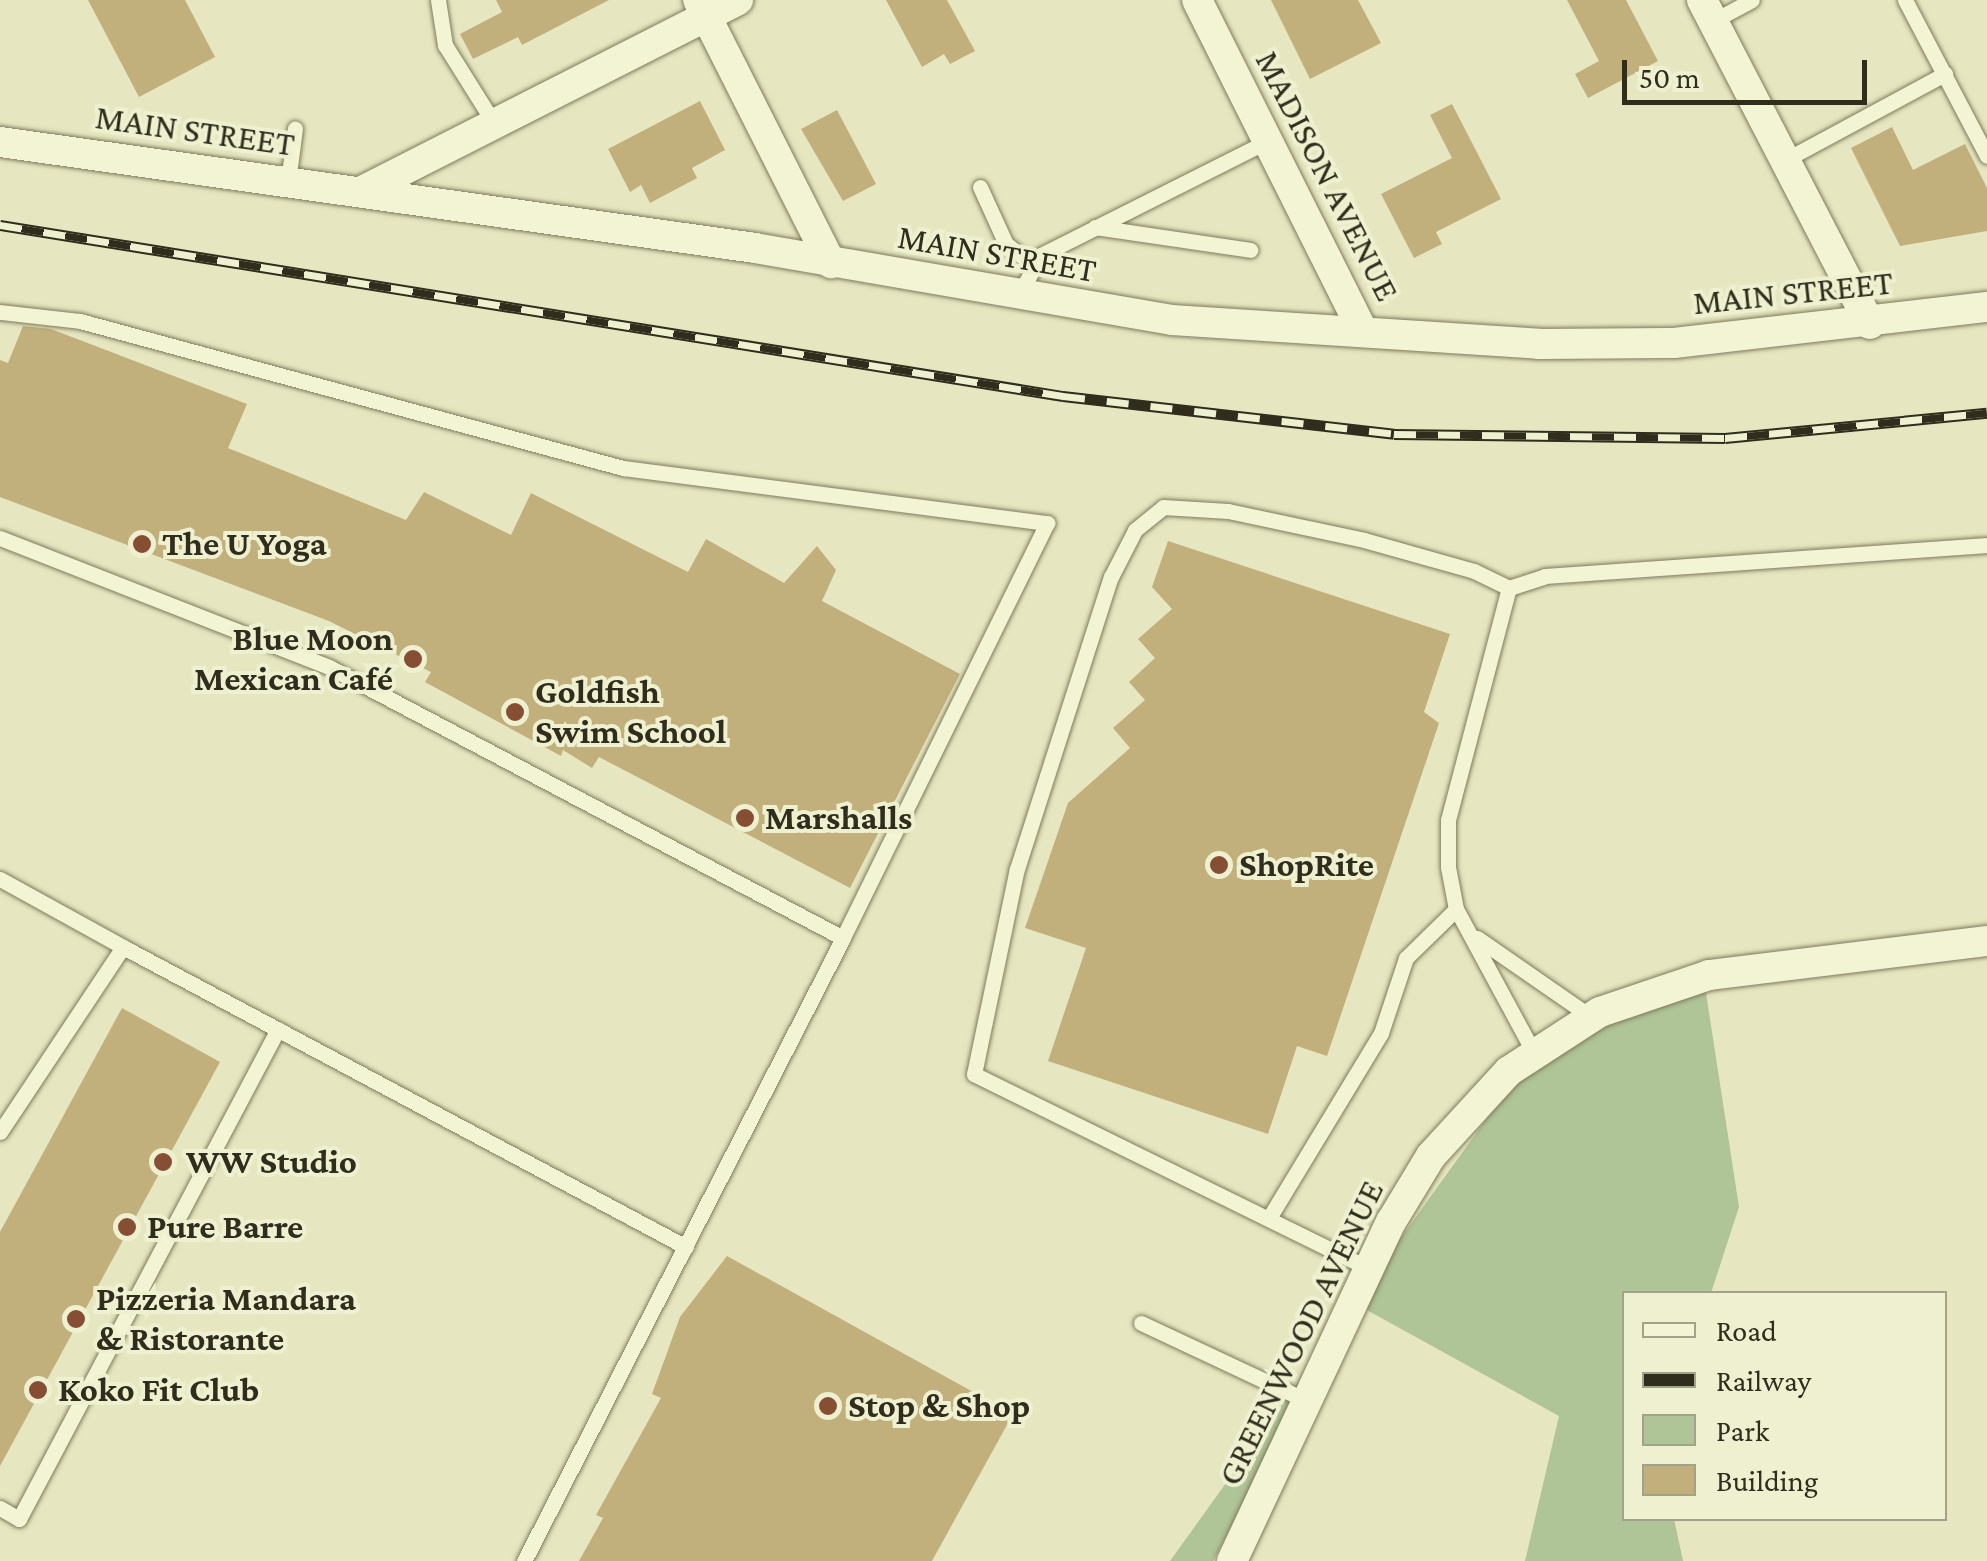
<!DOCTYPE html>
<html>
<head>
<meta charset="utf-8">
<style>
  body { margin:0 }
  #map { position:relative; width:1987px; height:1561px; overflow:hidden; background:#e6e7c1; font-family:"Crimson Pro",serif }
  div>[style] { position:absolute }
  .green>* { inset:0; background:#afc497 }
  .building>* { inset:0; background:#c1b07c }
  .roads { filter:drop-shadow(0 0 2px #7f7a5b) drop-shadow(0 0 2px #7f7a5b) }
  .service>* { height:15px; margin:-7.5px; padding:0 7.5px; transform-origin:7.5px; border-radius:7.5px; background:#f2f4d3 }
  .minor>* { height:30px; margin:-15px; padding:0 15px; transform-origin:15px; border-radius:15px; background:#f2f4d3 }
  .rail>* { height:11px; margin-top:-5.5px; transform-origin:0; background:repeating-linear-gradient(90deg,#eef0d0 0 22px,#302d1d 0 44px); box-sizing:border-box; border-block:2px solid #302d1d }
  .dots>* { width:28px; height:28px; translate:-50% -50%; box-sizing:border-box; border:5px solid #eef0d0; border-radius:50% }
  span { translate:-50% -50%; white-space:nowrap; text-align:center; line-height:1.15; -webkit-text-stroke:8px #eef0d0; paint-order:stroke }
  .street-label { font-size:35px; color:#302d1d }
  .poi-label { font-size:35px; color:#302d1d; font-weight:700 }
  .left { translate:0 -50%; text-align:left }
  .right { translate:-100% -50%; text-align:right }
  .legend { position:absolute; left:1622px; top:1291px; width:325px; height:230px; box-sizing:border-box; background:#eef0d0; border:2px solid #a2a288; margin:0; padding:12px 18px; list-style:none; font-size:30px; color:#302d1d }
  .legend li { display:flex; align-items:center; gap:20px; height:50px }
  .legend b { width:50px; border:2px solid #a2a288 }
  .scale { position:absolute; left:1622px; top:60px; width:245px; height:45px; box-sizing:border-box; border:5px solid #302d1d; border-top:0; padding-left:12px; font-size:30px; line-height:35px; white-space:nowrap; color:#302d1d; -webkit-text-stroke:8px #eef0d0; paint-order:stroke }
</style>
</head>
<body>
<div id="map">
  <div class="green">
    <div style="clip-path:polygon(1704px 980px,1739px 1207px,1711px 1293px,1624px 1294px,1624px 1518px,1674px 1519px,1683px 1561px,1525px 1561px,1559px 1416px,1354px 1303px,1531px 1057px)"></div>
    <div style="clip-path:polygon(1331px 1337px,1213px 1561px,1170px 1561px)"></div>
  </div>
  <div class="building">
    <div style="clip-path:polygon(88px 0,185px 0,215px 57px,139px 97px)"></div>
    <div style="clip-path:polygon(496px 0,609px 0,522px 45px,518px 37px,473px 59px,460px 34px,502px 12px)"></div>
    <div style="clip-path:polygon(886px 0,947px 0,975px 51px,950px 64px,944px 54px,922px 67px)"></div>
    <div style="clip-path:polygon(1271px 0,1358px 0,1381px 43px,1310px 79px)"></div>
    <div style="clip-path:polygon(1567px 0,1626px 0,1658px 61px,1588px 98px,1575px 74px,1599px 61px)"></div>
    <div style="clip-path:polygon(700px 101px,725px 150px,692px 168px,697px 178px,650px 203px,641px 185px,630px 192px,608px 149px)"></div>
    <div style="clip-path:polygon(1452px 104px,1501px 199px,1436px 232px,1442px 244px,1414px 258px,1381px 194px,1452px 158px,1430px 115px)"></div>
    <div style="clip-path:polygon(837px 110px,876px 184px,843px 201px,801px 129px)"></div>
    <div style="clip-path:polygon(1892px 127px,1913px 170px,1965px 144px,1987px 188px,1987px 231px,1900px 246px,1851px 148px)"></div>
    <div style="clip-path:polygon(23px 326px,51px 329px,247px 404px,228px 448px,406px 520px,424px 492px,511px 535px,531px 493px,688px 572px,706px 539px,784px 583px,817px 546px,836px 570px,822px 601px,960px 674px,850px 888px,599px 757px,592px 768px,563px 750px,561px 756px,425px 682px,431px 672px,329px 621px,0 497px,0 360px,8px 363px)"></div>
    <div style="clip-path:polygon(1168px 541px,1450px 634px,1424px 712px,1439px 723px,1327px 1056px,1297px 1046px,1268px 1134px,1048px 1061px,1086px 948px,1025px 928px,1068px 803px,1130px 748px,1113px 728px,1145px 700px,1129px 682px,1155px 658px,1138px 639px,1172px 609px,1152px 587px)"></div>
    <div style="clip-path:polygon(122px 1008px,220px 1062px,0 1466px,0 1232px)"></div>
    <div style="clip-path:polygon(727px 1256px,1013px 1414px,932px 1561px,579px 1561px,603px 1518px,596px 1515px,661px 1398px,652px 1394px,680px 1317px)"></div>
  </div>
  <div class="roads">
    <div class="service">
      <div style="left:438px;top:0;width:46px;rotate:81.2deg"></div>
      <div style="left:445px;top:45px;width:92px;rotate:57.9deg"></div>
      <div style="left:1905px;top:0;width:176px;rotate:62.3deg"></div>
      <div style="left:1713px;top:21px;width:44px;rotate:-28.3deg"></div>
      <div style="left:1785px;top:160px;width:182px;rotate:-28.3deg"></div>
      <div style="left:288px;top:182px;width:54px;rotate:-82.6deg"></div>
      <div style="left:980px;top:187px;width:63px;rotate:65.5deg"></div>
      <div style="left:1006px;top:244px;width:36px;rotate:38deg"></div>
      <div style="left:1095px;top:227px;width:157px;rotate:8.4deg"></div>
      <div style="left:1018px;top:296px;width:47px;rotate:-60.7deg"></div>
      <div style="left:1041px;top:255px;width:254px;rotate:-26.7deg"></div>
      <div style="left:0;top:312px;width:81px;rotate:6.4deg"></div>
      <div style="left:80px;top:321px;width:563px;rotate:15.15deg"></div>
      <div style="left:623px;top:468px;width:428px;rotate:7.4deg"></div>
      <div style="left:1047px;top:523px;width:462px;rotate:116.2deg"></div>
      <div style="left:0;top:538px;width:353px;rotate:21.4deg"></div>
      <div style="left:329px;top:667px;width:581px;rotate:27.8deg"></div>
      <div style="left:843px;top:938px;width:700px;rotate:117.11deg"></div>
      <div style="left:0;top:879px;width:141px;rotate:28.9deg"></div>
      <div style="left:1477px;top:938px;width:139px;rotate:34.7deg"></div>
      <div style="left:1534px;top:1053px;width:164px;rotate:-118.4deg"></div>
      <div style="left:1456px;top:909px;width:43px;rotate:-100.8deg"></div>
      <div style="left:1448px;top:867px;width:47px;rotate:-90deg"></div>
      <div style="left:1448px;top:820px;width:240px;rotate:-75.3deg"></div>
      <div style="left:1509px;top:588px;width:38px;rotate:-18deg"></div>
      <div style="left:1545px;top:576px;width:443px;rotate:-4deg"></div>
      <div style="left:0;top:1132px;width:222px;rotate:-56.4deg"></div>
      <div style="left:123px;top:947px;width:638px;rotate:28.05deg"></div>
      <div style="left:1269px;top:1218px;width:216px;rotate:-58.8deg"></div>
      <div style="left:1381px;top:1033px;width:79px;rotate:-71.6deg"></div>
      <div style="left:1406px;top:958px;width:70px;rotate:-44.4deg"></div>
      <div style="left:1368px;top:1268px;width:439px;rotate:-153.8deg"></div>
      <div style="left:974px;top:1074px;width:209px;rotate:-78.2deg"></div>
      <div style="left:1017px;top:869px;width:307px;rotate:-72.2deg"></div>
      <div style="left:1111px;top:577px;width:53px;rotate:-62.9deg"></div>
      <div style="left:1135px;top:530px;width:36px;rotate:-39deg"></div>
      <div style="left:1163px;top:507px;width:65px;rotate:3.5deg"></div>
      <div style="left:1228px;top:511px;width:139px;rotate:12deg"></div>
      <div style="left:1364px;top:540px;width:114px;rotate:15.7deg"></div>
      <div style="left:1474px;top:571px;width:39px;rotate:26deg"></div>
      <div style="left:1141px;top:1323px;width:179px;rotate:25.1deg"></div>
      <div style="left:0;top:1508px;width:22px;rotate:30deg"></div>
      <div style="left:19px;top:1519px;width:554px;rotate:-62.14deg"></div>
    </div>
    <div class="minor">
      <div style="left:698px;top:0;width:295px;rotate:63.2deg"></div>
      <div style="left:1197px;top:0;width:371px;rotate:63.4deg"></div>
      <div style="left:1702px;top:0;width:365px;rotate:62.6deg"></div>
      <div style="left:0;top:142px;width:762px;rotate:7.99deg"></div>
      <div style="left:755px;top:248px;width:423px;rotate:9.8deg"></div>
      <div style="left:1172px;top:320px;width:368px;rotate:3.7deg"></div>
      <div style="left:1539px;top:344px;width:135px;rotate:-0.4deg"></div>
      <div style="left:1674px;top:343px;width:315px;rotate:-6.6deg"></div>
      <div style="left:360px;top:192px;width:424px;rotate:-26.9deg"></div>
      <div style="left:1232px;top:1561px;width:374px;rotate:-64.9deg"></div>
      <div style="left:1391px;top:1222px;width:77px;rotate:-58.8deg"></div>
      <div style="left:1431px;top:1156px;width:115px;rotate:-47.5deg"></div>
      <div style="left:1509px;top:1071px;width:108px;rotate:-33deg"></div>
      <div style="left:1600px;top:1012px;width:115px;rotate:-18.7deg"></div>
      <div style="left:1709px;top:975px;width:280px;rotate:-7deg"></div>
    </div>
  </div>
  <div class="rail">
    <div style="left:0;top:225px;width:1077px;rotate:9.14deg"></div>
    <div style="left:1063px;top:396px;width:333px;rotate:6.5deg"></div>
    <div style="left:1394px;top:434px;width:331px;rotate:0.7deg"></div>
    <div style="left:1725px;top:438px;width:263px;rotate:-5.5deg"></div>
  </div>
  <div class="dots">
    <div style="left:142px;top:544px;background:#864e33"></div>
    <div style="left:413px;top:659px;background:#864e33"></div>
    <div style="left:515px;top:712px;background:#864e33"></div>
    <div style="left:745px;top:818px;background:#864e33"></div>
    <div style="left:1219px;top:865px;background:#864e33"></div>
    <div style="left:163px;top:1162px;background:#864e33"></div>
    <div style="left:127px;top:1227px;background:#864e33"></div>
    <div style="left:76px;top:1319px;background:#864e33"></div>
    <div style="left:38px;top:1390px;background:#864e33"></div>
    <div style="left:828px;top:1406px;background:#864e33"></div>
  </div>
  <div class="street-label">
    <span style="left:195px;top:131px;rotate:8deg">MAIN STREET</span>
    <span style="left:1327px;top:176px;rotate:63deg">MADISON AVENUE</span>
    <span style="left:997px;top:254px;rotate:10deg">MAIN STREET</span>
    <span style="left:1793px;top:293px;rotate:-6deg">MAIN STREET</span>
    <span style="left:1301px;top:1333px;rotate:-64deg">GREENWOOD AVENUE</span>
  </div>
  <div class="poi-label">
    <span class="left" style="left:162px;top:544px">The U Yoga</span>
    <span class="right" style="left:393px;top:659px">Blue Moon<br>Mexican Café</span>
    <span class="left" style="left:535px;top:712px">Goldfish<br>Swim School</span>
    <span class="left" style="left:765px;top:818px">Marshalls</span>
    <span class="left" style="left:1239px;top:865px">ShopRite</span>
    <span class="left" style="left:186px;top:1162px">WW Studio</span>
    <span class="left" style="left:147px;top:1227px">Pure Barre</span>
    <span class="left" style="left:96px;top:1319px">Pizzeria Mandara<br>&amp; Ristorante</span>
    <span class="left" style="left:58px;top:1390px">Koko Fit Club</span>
    <span class="left" style="left:848px;top:1406px">Stop &amp; Shop</span>
  </div>
  <ul class="legend">
  <li><b style="height:12px;background:#f2f4d3"></b>Road</li>
  <li><b style="height:12px;background:#302d1d"></b>Railway</li>
  <li><b style="height:28px;background:#afc497"></b>Park</li>
  <li><b style="height:28px;background:#c1b07c"></b>Building</li>
  </ul>
  <div class="scale">50 m</div>
</div>
</body>
</html>
